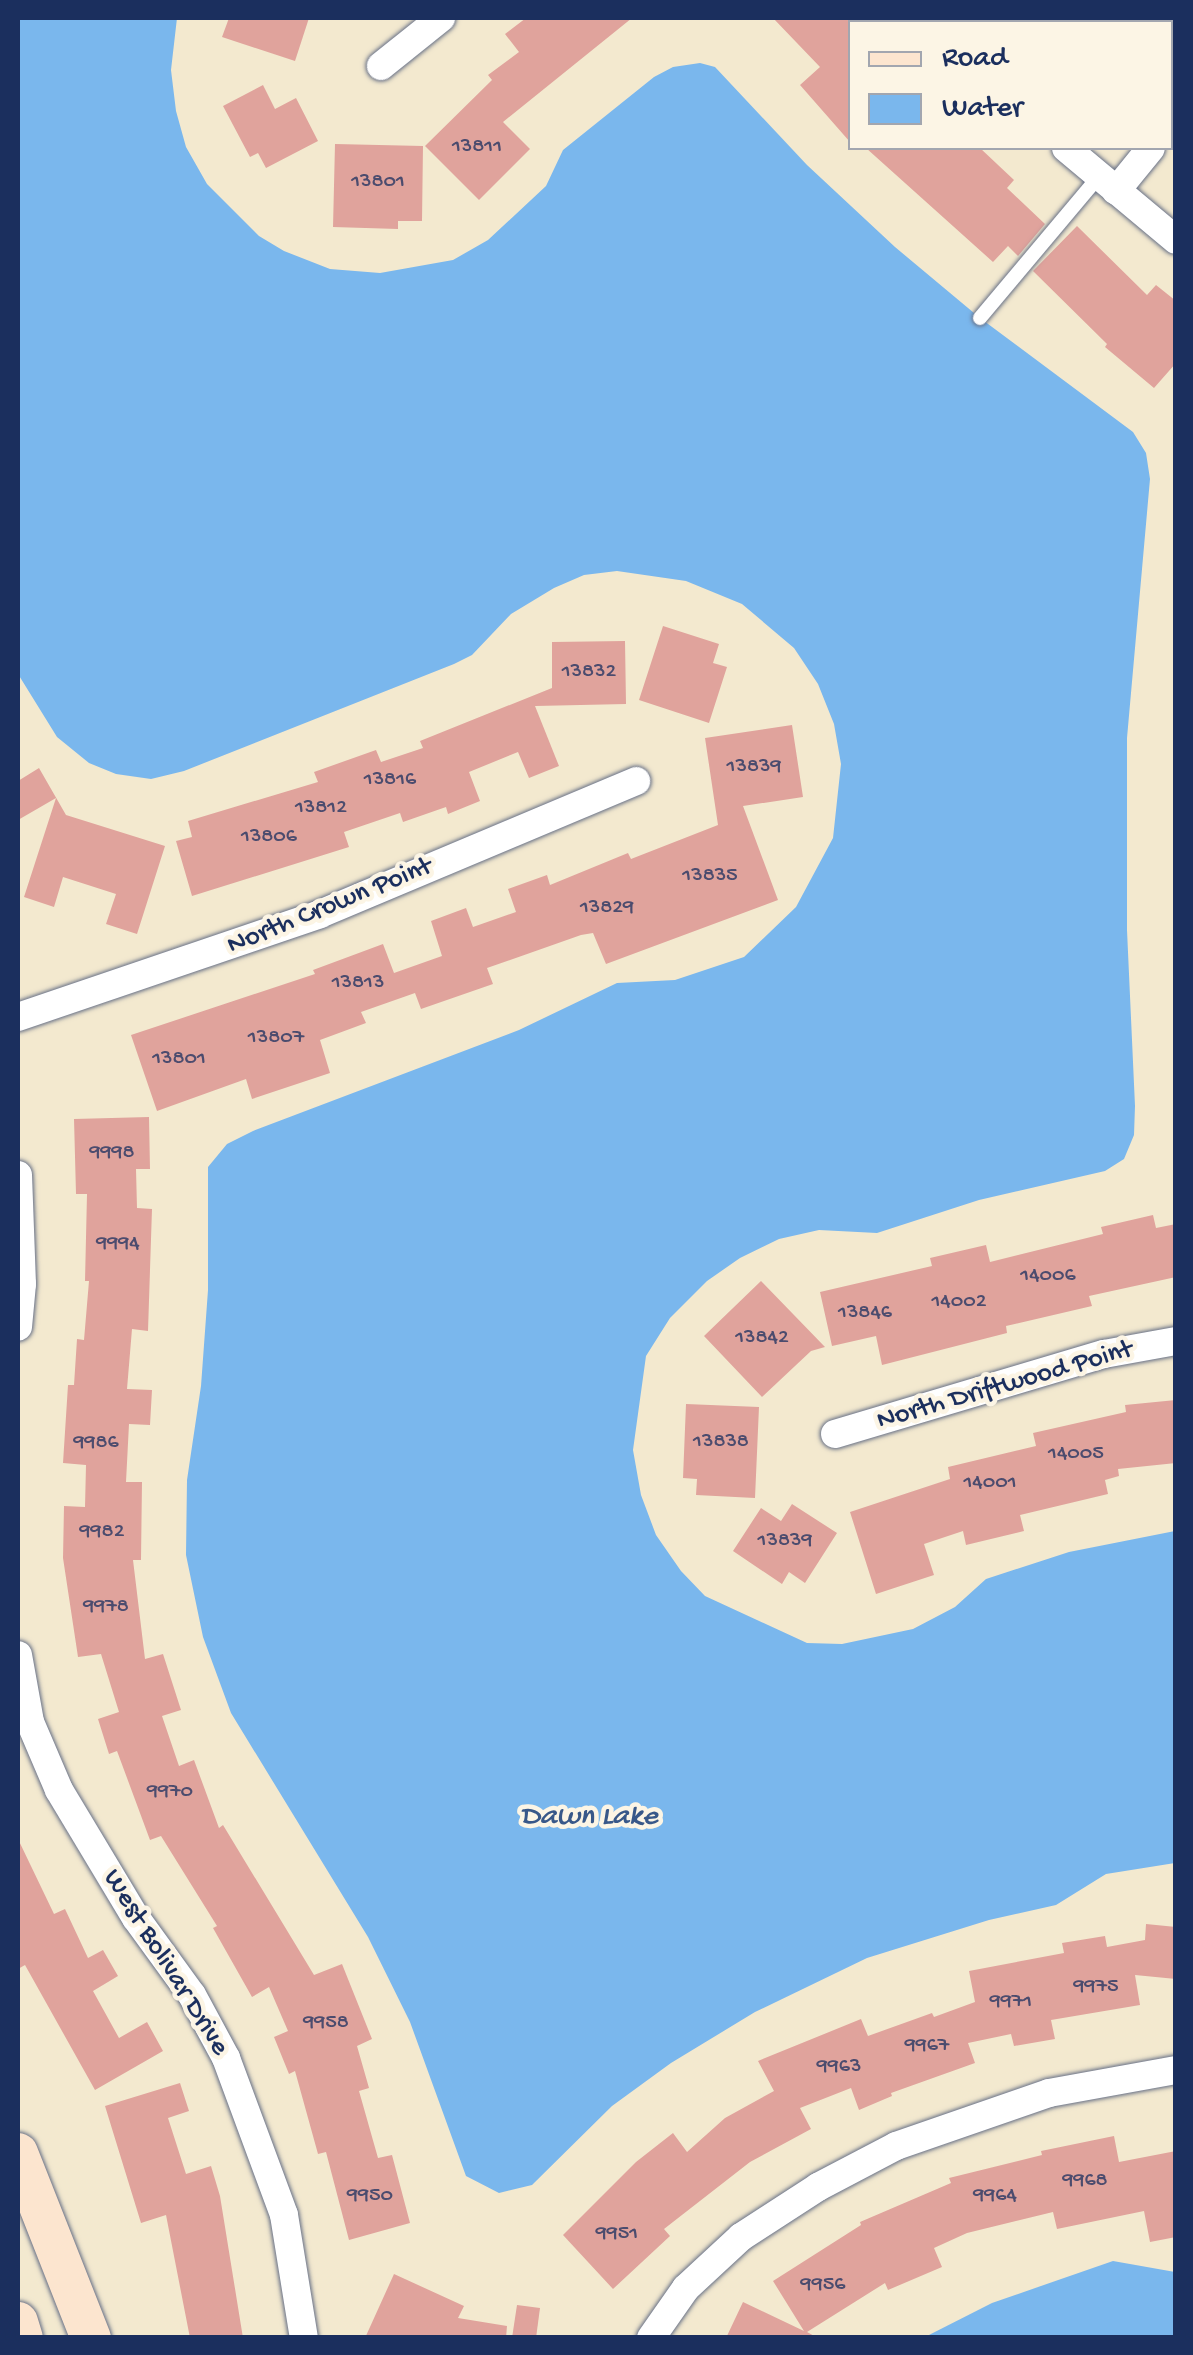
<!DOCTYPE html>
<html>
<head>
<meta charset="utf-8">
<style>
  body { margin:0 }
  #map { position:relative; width:1193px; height:2355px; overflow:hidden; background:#f3e9cf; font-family:"Gochi Hand",sans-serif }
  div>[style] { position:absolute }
  .water>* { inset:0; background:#7ab7ed }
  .building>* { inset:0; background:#e0a39c }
  .roads { filter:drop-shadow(0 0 2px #677086) drop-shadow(0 0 2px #677086) }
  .lane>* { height:14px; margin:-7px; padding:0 7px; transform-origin:7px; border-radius:7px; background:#fff }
  .street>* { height:28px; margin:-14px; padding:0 14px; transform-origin:14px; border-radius:14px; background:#fff }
  .secondary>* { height:40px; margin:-20px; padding:0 20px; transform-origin:20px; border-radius:20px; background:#fce5cf }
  span { translate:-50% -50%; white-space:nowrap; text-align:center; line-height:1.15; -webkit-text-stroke:9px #fcf5e5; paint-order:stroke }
  .number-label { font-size:22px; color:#4c4c6e }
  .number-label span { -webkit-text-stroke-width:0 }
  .street-label { font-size:28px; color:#1b2f5e }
  .water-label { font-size:30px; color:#385889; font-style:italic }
  .frame { position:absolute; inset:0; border:20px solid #1b2f5e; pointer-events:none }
  .legend { position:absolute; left:848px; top:20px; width:325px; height:130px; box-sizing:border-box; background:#fcf5e5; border:2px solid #a2a6af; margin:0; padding:12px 18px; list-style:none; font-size:30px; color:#1b2f5e }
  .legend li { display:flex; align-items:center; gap:20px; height:50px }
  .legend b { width:50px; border:2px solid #a2a6af }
</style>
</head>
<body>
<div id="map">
  <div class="water">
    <div style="clip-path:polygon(18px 18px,177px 18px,171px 70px,176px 111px,186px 147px,207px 184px,259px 236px,284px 251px,330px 269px,380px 273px,453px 260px,488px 240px,546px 186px,563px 150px,654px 77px,673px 67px,700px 63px,715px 67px,807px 165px,895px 247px,980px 318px,1133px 432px,1146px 453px,1150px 479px,1127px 738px,1127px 930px,1135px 1106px,1134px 1135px,1124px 1159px,1105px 1171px,979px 1200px,877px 1233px,819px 1230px,779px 1239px,740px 1258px,707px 1281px,670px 1318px,646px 1356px,633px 1450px,641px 1495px,656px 1535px,681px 1571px,705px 1596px,807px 1643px,842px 1644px,913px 1629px,955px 1607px,986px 1579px,1069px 1552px,1175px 1531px,1175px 1863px,1106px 1874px,1056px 1905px,989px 1920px,867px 1958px,755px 2012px,671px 2063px,612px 2106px,532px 2185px,499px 2193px,466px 2176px,410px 2022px,368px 1937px,231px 1713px,203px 1637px,186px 1555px,187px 1480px,201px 1386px,208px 1290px,208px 1167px,227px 1144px,253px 1131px,519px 1030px,617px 983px,675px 980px,744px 957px,796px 907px,833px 838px,841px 764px,834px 724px,818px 684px,794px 648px,742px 604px,686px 581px,617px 571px,584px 575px,554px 588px,511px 614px,472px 655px,454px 664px,184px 771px,151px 779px,116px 774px,89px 763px,57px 737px,18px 674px)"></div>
    <div style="clip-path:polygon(1113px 2261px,1175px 2272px,1175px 2337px,925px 2337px,992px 2303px)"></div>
  </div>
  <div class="building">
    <div style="clip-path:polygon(229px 18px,309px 18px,295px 61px,222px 37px)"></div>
    <div style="clip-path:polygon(526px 18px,632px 18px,503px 122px,530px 149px,479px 200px,425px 146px,492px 80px,488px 75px,519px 52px,505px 34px)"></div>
    <div style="clip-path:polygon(773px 18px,850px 18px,850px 142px,800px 85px,820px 67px)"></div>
    <div style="clip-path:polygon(263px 85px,275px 109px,296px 98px,318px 141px,266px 168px,258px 153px,250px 157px,223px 106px)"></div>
    <div style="clip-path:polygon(335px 144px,423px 146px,422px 221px,398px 221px,398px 229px,333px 227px)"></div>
    <div style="clip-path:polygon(866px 148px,980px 148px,1014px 180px,1007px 188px,1045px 224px,1018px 256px,1008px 246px,993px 262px)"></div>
    <div style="clip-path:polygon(1077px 226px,1147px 295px,1156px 285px,1176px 301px,1176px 363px,1154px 388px,1105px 347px,1107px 344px,1033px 271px)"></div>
    <div style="clip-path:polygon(663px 626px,719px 644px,713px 663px,727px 667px,709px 723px,639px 700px)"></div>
    <div style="clip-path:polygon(625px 641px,626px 704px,535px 706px,559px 766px,529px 778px,518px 752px,469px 772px,480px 801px,448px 814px,446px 807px,403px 822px,400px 813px,344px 832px,349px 847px,192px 896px,176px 841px,192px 837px,188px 821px,318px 782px,314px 772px,376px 750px,381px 762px,423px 748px,420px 741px,552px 688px,552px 642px)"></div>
    <div style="clip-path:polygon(792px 725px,803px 797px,743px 806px,778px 900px,606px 964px,593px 933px,581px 935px,487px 968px,493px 984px,421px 1009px,415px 993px,361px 1012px,366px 1023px,320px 1040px,330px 1073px,252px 1099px,246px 1079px,157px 1111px,131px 1035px,315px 974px,313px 970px,383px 944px,394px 973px,442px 956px,431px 921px,466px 908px,473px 927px,516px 912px,508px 889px,547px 875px,550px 885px,628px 853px,631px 859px,718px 825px,705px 738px)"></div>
    <div style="clip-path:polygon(39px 768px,66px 815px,165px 846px,137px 934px,106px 924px,116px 894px,63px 877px,54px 907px,24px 897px,56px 798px,18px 820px,18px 781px)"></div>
    <div style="clip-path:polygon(149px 1117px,150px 1169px,136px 1169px,137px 1208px,152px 1209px,148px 1331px,132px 1329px,127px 1389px,152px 1390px,150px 1425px,129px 1424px,126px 1482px,142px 1482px,141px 1560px,133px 1560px,145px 1659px,163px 1654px,181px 1710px,162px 1716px,179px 1766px,194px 1760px,219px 1828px,223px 1825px,314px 1975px,342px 1964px,372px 2039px,357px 2046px,369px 2088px,359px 2091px,378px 2158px,392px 2155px,410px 2223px,349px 2240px,326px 2152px,318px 2154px,295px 2071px,289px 2074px,274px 2037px,288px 2031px,269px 1987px,252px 1997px,213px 1928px,217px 1926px,161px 1836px,150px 1840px,117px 1751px,109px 1754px,98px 1719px,119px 1712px,101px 1654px,78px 1657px,63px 1558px,64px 1506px,85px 1507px,86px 1465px,63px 1463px,68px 1385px,74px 1385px,77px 1339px,84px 1340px,89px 1281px,85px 1281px,87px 1194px,76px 1194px,74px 1119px)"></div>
    <div style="clip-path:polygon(1153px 1215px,1156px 1228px,1176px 1224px,1176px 1277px,1089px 1296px,1092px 1306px,1006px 1326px,1007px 1333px,882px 1365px,876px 1336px,832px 1346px,820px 1292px,932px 1266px,930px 1258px,986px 1245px,990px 1262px,1103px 1234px,1101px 1227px)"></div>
    <div style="clip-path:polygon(761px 1281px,825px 1347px,811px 1351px,762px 1397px,704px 1336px)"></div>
    <div style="clip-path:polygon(1176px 1400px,1176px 1463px,1118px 1469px,1119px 1476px,1105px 1480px,1108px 1494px,1020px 1515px,1024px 1531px,966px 1545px,963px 1531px,924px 1544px,934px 1575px,876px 1594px,850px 1512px,950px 1479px,948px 1467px,1036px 1446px,1033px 1433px,1126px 1412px,1125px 1405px)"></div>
    <div style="clip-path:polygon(686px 1404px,759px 1407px,755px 1498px,696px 1495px,697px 1479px,683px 1478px)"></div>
    <div style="clip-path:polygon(792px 1504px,837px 1533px,805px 1583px,789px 1572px,782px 1584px,733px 1551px,761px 1508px,781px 1521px)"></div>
    <div style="clip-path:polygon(18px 1839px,54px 1914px,65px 1909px,88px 1958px,103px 1950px,118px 1976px,93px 1991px,119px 2038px,147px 2022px,163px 2051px,95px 2090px,25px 1965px,18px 1969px)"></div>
    <div style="clip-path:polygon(1146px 1924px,1176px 1927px,1176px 1979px,1135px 1975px,1140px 2005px,1051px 2020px,1055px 2039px,1014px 2046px,1011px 2034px,968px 2043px,975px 2063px,891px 2093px,892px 2096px,859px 2110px,851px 2088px,800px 2108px,811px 2129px,750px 2162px,664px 2229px,670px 2236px,613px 2289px,563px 2235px,636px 2162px,673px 2133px,687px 2152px,725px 2118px,774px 2091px,758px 2061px,861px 2019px,868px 2036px,932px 2013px,934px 2017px,975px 2002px,969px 1971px,1064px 1953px,1062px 1943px,1105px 1936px,1107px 1947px,1145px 1940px)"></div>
    <div style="clip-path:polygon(180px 2083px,189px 2111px,168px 2118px,186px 2174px,211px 2166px,220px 2196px,243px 2338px,190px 2338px,166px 2215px,141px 2223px,105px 2106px)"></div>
    <div style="clip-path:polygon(1114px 2136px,1119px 2162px,1176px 2151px,1176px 2237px,1150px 2242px,1144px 2211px,1057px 2229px,1053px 2212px,967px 2233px,934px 2248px,942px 2267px,888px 2290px,885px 2283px,807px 2332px,818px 2338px,726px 2338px,743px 2302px,804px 2331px,773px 2281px,861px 2225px,860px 2222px,951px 2183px,949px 2178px,1042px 2155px,1041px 2151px)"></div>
    <div style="clip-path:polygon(394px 2274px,464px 2306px,458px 2318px,507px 2326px,506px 2338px,365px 2338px)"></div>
    <div style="clip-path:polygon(517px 2305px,540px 2308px,536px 2338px,512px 2338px)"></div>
  </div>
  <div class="roads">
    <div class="lane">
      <div style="left:980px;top:318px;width:185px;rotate:-50deg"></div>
    </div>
    <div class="street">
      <div style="left:928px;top:18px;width:6px;rotate:45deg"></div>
      <div style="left:381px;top:66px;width:77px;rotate:-38.7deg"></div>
      <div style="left:1170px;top:123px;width:9px;rotate:-49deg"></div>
      <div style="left:1066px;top:148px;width:143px;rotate:39.9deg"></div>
      <div style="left:1116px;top:191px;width:55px;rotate:-50.9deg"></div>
      <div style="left:18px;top:1017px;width:319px;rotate:-18.8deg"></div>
      <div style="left:320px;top:914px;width:343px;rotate:-22.8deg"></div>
      <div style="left:18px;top:1175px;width:109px;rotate:87.9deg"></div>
      <div style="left:22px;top:1284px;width:43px;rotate:95.3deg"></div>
      <div style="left:835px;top:1434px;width:281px;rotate:-16.6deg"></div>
      <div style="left:1104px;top:1354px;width:73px;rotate:-10.2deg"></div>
      <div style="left:18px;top:1655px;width:68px;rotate:79.8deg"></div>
      <div style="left:30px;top:1722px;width:74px;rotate:66.9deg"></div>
      <div style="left:59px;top:1790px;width:149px;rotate:59deg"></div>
      <div style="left:136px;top:1918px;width:95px;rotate:54deg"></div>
      <div style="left:192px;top:1995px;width:72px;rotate:61.6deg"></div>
      <div style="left:226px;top:2058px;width:167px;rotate:69.7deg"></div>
      <div style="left:284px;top:2215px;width:125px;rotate:80.8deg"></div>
      <div style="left:651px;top:2338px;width:61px;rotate:-55deg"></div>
      <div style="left:686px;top:2288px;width:75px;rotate:-42.8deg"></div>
      <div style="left:741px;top:2237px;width:92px;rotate:-33deg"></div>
      <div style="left:818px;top:2187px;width:88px;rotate:-27.7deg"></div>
      <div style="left:896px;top:2146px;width:162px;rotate:-19.1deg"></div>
      <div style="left:1049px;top:2093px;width:129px;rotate:-10.3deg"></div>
    </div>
    <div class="secondary">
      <div style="left:18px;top:2153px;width:199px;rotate:68.5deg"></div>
      <div style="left:18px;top:2322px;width:17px;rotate:73deg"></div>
    </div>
  </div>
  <div class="number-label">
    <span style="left:477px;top:148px">13811</span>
    <span style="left:378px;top:183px">13801</span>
    <span style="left:589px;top:673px">13832</span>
    <span style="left:754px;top:768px">13839</span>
    <span style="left:390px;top:781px">13816</span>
    <span style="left:321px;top:809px">13812</span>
    <span style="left:269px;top:838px">13806</span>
    <span style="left:710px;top:877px">13835</span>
    <span style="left:607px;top:909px">13829</span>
    <span style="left:358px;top:984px">13813</span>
    <span style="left:276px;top:1039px">13807</span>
    <span style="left:179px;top:1060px">13801</span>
    <span style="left:112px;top:1154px">9998</span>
    <span style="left:118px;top:1245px">9994</span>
    <span style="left:1048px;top:1277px">14006</span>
    <span style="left:959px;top:1303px">14002</span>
    <span style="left:865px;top:1314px">13846</span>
    <span style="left:762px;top:1339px">13842</span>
    <span style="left:721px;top:1443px">13838</span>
    <span style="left:96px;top:1444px">9986</span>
    <span style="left:1076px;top:1455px">14005</span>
    <span style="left:990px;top:1484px">14001</span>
    <span style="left:102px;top:1533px">9982</span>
    <span style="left:785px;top:1542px">13839</span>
    <span style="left:106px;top:1608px">9978</span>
    <span style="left:170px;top:1793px">9970</span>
    <span style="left:1096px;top:1988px">9975</span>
    <span style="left:1011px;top:2003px">9971</span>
    <span style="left:326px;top:2024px">9958</span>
    <span style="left:927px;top:2047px">9967</span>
    <span style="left:839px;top:2068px">9963</span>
    <span style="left:1085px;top:2182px">9968</span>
    <span style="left:370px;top:2197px">9950</span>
    <span style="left:995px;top:2197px">9964</span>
    <span style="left:617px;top:2235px">9951</span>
    <span style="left:823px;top:2286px">9956</span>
  </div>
  <div class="street-label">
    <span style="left:330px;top:907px;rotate:-22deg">North Crown Point</span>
    <span style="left:1005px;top:1386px;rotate:-16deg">North Driftwood Point</span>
    <span style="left:165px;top:1963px;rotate:58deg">West Bolivar Drive</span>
  </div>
  <div class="water-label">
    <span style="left:589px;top:1818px">Dawn Lake</span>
  </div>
  <div class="frame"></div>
  <ul class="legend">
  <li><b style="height:12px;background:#fce5cf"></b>Road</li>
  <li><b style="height:28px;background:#7ab7ed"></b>Water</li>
  </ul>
</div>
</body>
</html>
